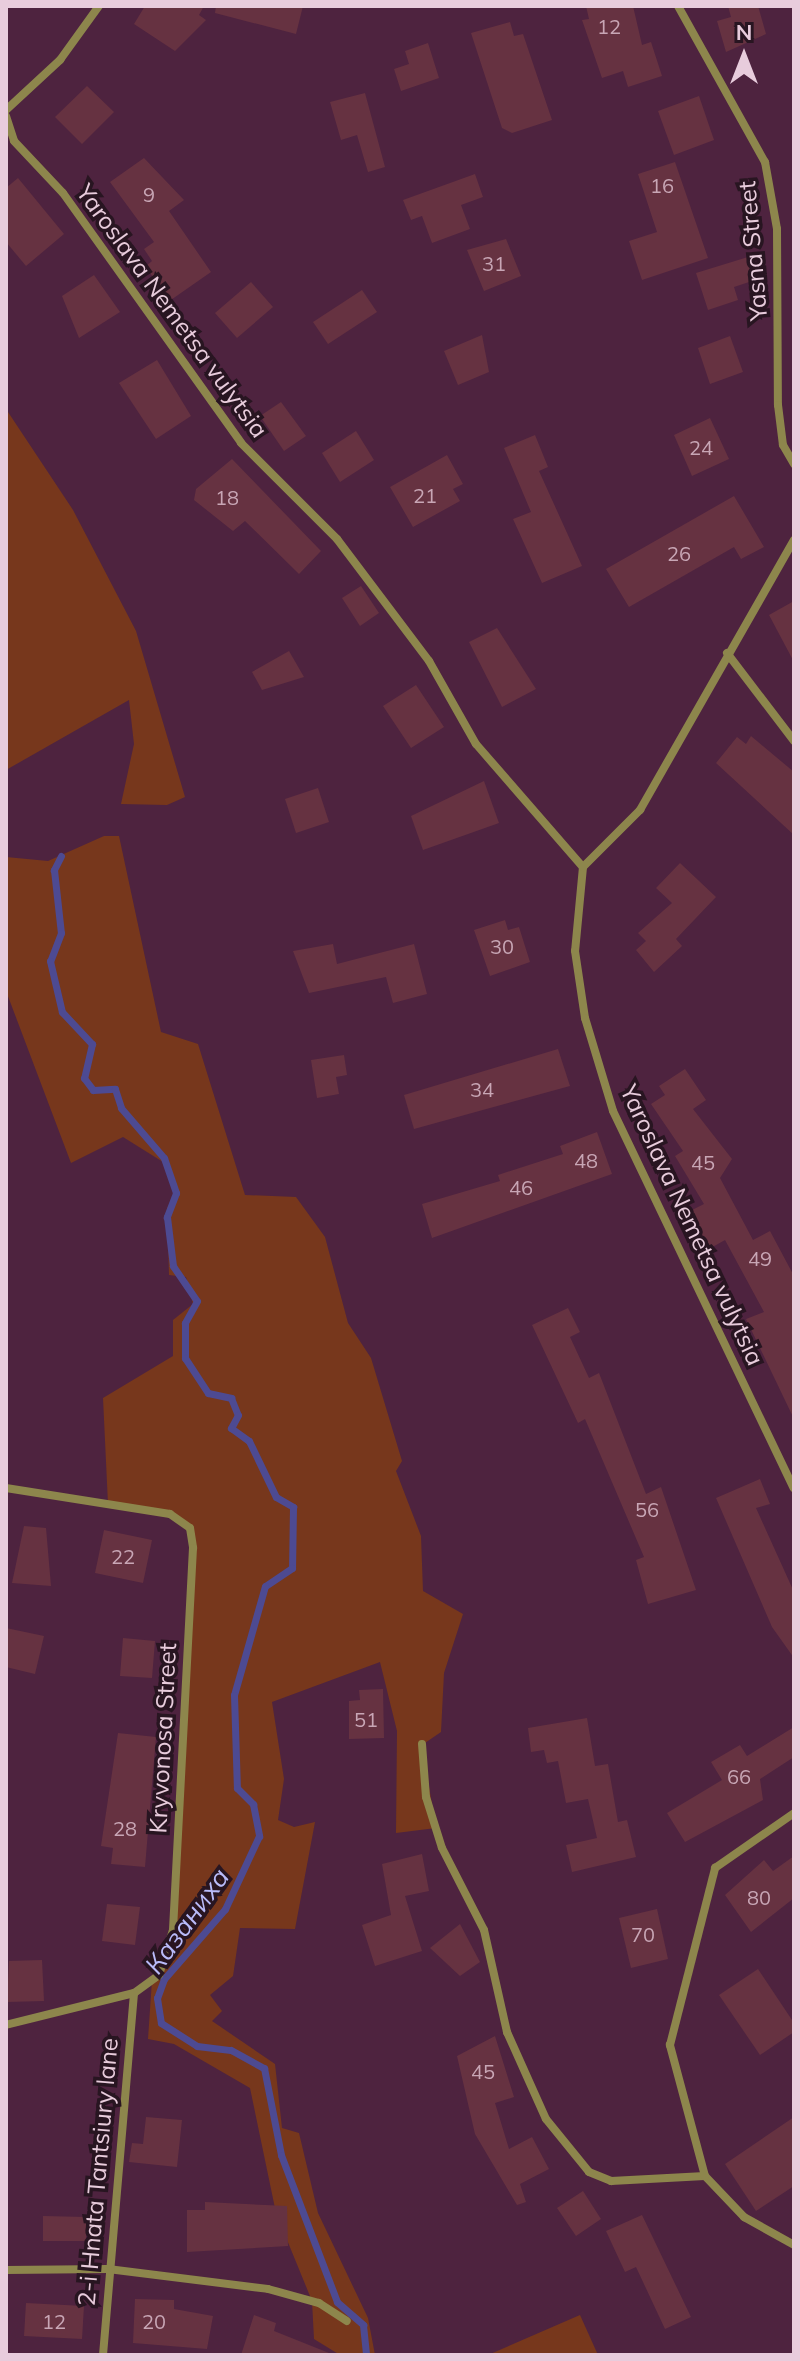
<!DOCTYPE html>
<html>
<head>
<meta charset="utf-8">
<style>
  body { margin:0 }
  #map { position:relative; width:800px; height:2361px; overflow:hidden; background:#4e233f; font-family:Mulish,sans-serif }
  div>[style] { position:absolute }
  .green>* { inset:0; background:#77371c }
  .stream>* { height:7px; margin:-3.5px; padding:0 3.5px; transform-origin:3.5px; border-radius:3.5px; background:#4d4a92 }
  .building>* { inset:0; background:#663241 }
  .minor>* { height:8px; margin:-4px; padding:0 4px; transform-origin:4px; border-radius:4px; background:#8d864c }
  span { translate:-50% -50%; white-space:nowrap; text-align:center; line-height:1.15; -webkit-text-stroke:7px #281521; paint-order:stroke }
  .number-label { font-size:20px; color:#c8a6b5 }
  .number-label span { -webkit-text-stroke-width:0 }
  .street-label { font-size:24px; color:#e8ccdc }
  .water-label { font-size:26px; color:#b9bbf9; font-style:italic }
  .frame { position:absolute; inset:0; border:8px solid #e8ccdc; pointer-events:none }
  .north { position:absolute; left:704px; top:16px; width:80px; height:80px; -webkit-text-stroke:6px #281521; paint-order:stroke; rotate:0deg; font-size:22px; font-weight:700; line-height:32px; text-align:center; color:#e8ccdc }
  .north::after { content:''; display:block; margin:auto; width:28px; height:36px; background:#e8ccdc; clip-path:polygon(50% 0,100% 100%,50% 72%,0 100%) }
</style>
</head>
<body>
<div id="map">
  <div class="green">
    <div style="clip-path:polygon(6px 409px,73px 510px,136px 631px,185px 797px,167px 805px,121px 804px,134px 744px,129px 700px,6px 770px)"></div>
    <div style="clip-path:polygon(104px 836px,119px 836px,161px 1032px,198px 1044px,245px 1195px,296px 1197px,325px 1237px,348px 1323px,371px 1358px,402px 1461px,396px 1471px,421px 1536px,423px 1591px,463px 1614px,444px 1673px,441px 1732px,422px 1745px,436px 1828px,396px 1833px,397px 1731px,380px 1662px,272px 1702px,284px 1779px,278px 1820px,294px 1827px,315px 1822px,295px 1929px,240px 1928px,233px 1976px,210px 1995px,222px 2011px,212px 2021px,275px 2064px,282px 2128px,299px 2133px,318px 2213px,368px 2318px,375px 2355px,340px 2355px,314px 2339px,312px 2301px,276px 2213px,250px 2088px,174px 2044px,148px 2039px,152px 1980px,173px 1930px,193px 1548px,189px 1528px,170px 1514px,108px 1504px,103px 1398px,173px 1356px,173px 1320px,193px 1304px,186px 1277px,169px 1275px,167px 1208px,176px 1193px,163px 1162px,123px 1137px,71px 1163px,6px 991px,6px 857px,48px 861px)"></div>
    <div style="clip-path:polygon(580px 2315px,598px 2355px,488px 2355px)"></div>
  </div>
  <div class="stream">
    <div style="left:61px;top:856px;width:16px;rotate:117deg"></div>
    <div style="left:54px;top:870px;width:63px;rotate:83.7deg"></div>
    <div style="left:61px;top:933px;width:30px;rotate:111deg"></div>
    <div style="left:50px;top:961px;width:52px;rotate:76.8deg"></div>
    <div style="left:62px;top:1012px;width:44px;rotate:46.8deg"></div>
    <div style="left:92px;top:1044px;width:35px;rotate:103deg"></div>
    <div style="left:84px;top:1078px;width:15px;rotate:53deg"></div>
    <div style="left:93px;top:1090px;width:22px;rotate:-3deg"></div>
    <div style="left:115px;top:1089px;width:20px;rotate:72deg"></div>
    <div style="left:121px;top:1108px;width:66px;rotate:49.3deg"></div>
    <div style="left:164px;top:1158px;width:37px;rotate:71deg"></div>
    <div style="left:176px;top:1193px;width:26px;rotate:111deg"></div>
    <div style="left:167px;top:1217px;width:49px;rotate:83deg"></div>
    <div style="left:173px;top:1266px;width:42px;rotate:55.6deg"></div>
    <div style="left:197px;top:1301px;width:25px;rotate:119deg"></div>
    <div style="left:185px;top:1323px;width:35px;rotate:90deg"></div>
    <div style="left:185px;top:1358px;width:42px;rotate:56.7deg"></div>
    <div style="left:208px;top:1393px;width:24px;rotate:12deg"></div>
    <div style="left:231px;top:1398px;width:18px;rotate:68deg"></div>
    <div style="left:238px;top:1415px;width:15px;rotate:118deg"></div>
    <div style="left:231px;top:1428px;width:22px;rotate:36deg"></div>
    <div style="left:249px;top:1441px;width:62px;rotate:64.3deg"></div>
    <div style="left:276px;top:1497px;width:20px;rotate:30deg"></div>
    <div style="left:293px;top:1507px;width:61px;rotate:90.9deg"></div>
    <div style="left:292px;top:1568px;width:32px;rotate:146deg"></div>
    <div style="left:265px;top:1586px;width:113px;rotate:105.9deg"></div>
    <div style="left:234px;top:1695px;width:93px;rotate:88.2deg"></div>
    <div style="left:237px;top:1788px;width:23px;rotate:45deg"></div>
    <div style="left:253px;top:1804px;width:33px;rotate:79deg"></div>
    <div style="left:259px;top:1836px;width:81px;rotate:115deg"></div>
    <div style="left:225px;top:1909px;width:93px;rotate:131.1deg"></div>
    <div style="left:164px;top:1979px;width:20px;rotate:110deg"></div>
    <div style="left:157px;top:1998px;width:25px;rotate:81deg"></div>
    <div style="left:161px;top:2023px;width:43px;rotate:32.6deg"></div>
    <div style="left:197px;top:2046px;width:34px;rotate:7deg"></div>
    <div style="left:231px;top:2050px;width:38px;rotate:29deg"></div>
    <div style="left:264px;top:2068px;width:89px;rotate:78.9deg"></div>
    <div style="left:281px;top:2155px;width:157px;rotate:69.1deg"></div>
    <div style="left:337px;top:2302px;width:35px;rotate:41deg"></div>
    <div style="left:363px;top:2325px;width:30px;rotate:84deg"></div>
  </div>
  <div class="building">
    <div style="clip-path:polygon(145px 6px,204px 6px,199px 15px,206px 20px,175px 51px,134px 24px)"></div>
    <div style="clip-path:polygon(216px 6px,303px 6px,296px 34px,215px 13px)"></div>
    <div style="clip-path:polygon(586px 6px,633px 6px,642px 45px,651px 42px,662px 76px,628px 87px,623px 71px,602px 78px,582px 20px,589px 19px)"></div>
    <div style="clip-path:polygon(728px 6px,758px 6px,766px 34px,726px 52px,717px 21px,731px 17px)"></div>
    <div style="clip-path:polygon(510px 22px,514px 36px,523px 34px,552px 120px,512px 133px,502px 128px,471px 33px)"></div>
    <div style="clip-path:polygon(428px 43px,439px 78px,401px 91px,394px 69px,409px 64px,405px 51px)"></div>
    <div style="clip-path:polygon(87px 86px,114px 112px,82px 144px,55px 117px)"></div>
    <div style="clip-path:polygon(365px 93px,385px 167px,368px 172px,357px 135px,341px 140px,330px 102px)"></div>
    <div style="clip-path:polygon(699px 96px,714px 140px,674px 155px,658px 111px)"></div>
    <div style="clip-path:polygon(144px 158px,184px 200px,169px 211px,211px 272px,168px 302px,146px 266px,152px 261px,144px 249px,154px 242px,110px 182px)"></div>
    <div style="clip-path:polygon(675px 162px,708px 258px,642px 280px,629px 241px,657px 232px,638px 174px)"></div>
    <div style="clip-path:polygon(475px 174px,483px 197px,461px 205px,470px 229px,432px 243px,422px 216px,411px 220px,403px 200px)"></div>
    <div style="clip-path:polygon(18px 178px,64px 234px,26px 266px,6px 242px,6px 188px)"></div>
    <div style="clip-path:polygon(506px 239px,521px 276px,484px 291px,467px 250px)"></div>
    <div style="clip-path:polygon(748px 257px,755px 280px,734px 287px,738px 300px,708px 310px,696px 273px)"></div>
    <div style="clip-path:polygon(94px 275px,120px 312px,79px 338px,62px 296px)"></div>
    <div style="clip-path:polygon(251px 282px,273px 307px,237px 338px,215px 313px)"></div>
    <div style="clip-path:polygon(362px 290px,377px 312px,328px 344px,313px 322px)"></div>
    <div style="clip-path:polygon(482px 335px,489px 372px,458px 385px,444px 351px)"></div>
    <div style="clip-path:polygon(730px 336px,743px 372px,710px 384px,698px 348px)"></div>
    <div style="clip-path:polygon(157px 360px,191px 416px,156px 439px,119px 383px)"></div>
    <div style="clip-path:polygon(281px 402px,306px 436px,284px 451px,260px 416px)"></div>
    <div style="clip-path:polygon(710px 418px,729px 459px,692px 476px,674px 435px)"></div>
    <div style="clip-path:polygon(356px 431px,374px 460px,340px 482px,322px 453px)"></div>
    <div style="clip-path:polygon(535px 435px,548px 467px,539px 471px,582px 566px,542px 583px,513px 519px,531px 512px,504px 448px)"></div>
    <div style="clip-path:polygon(447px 455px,463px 484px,453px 489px,460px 501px,413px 527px,390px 487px)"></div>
    <div style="clip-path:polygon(232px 459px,321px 551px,299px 574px,245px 521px,233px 531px,194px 500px,196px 489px)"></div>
    <div style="clip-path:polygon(734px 496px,764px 547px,741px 559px,734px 547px,629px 607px,606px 569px)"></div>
    <div style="clip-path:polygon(361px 586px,379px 613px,360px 626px,342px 598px)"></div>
    <div style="clip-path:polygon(794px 601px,794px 662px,769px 615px)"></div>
    <div style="clip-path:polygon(497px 628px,536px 689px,502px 707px,469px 642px)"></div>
    <div style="clip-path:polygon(289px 651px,304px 677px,262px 690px,252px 672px)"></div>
    <div style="clip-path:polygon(416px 685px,444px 727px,411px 748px,383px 706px)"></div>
    <div style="clip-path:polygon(751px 736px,794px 772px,794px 835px,716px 763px,737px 737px,746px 744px)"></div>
    <div style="clip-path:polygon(484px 781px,499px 823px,423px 850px,411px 816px)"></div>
    <div style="clip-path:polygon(318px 788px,329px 822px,296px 833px,285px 799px)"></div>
    <div style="clip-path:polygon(680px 863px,716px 897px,676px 939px,682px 946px,654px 972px,636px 950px,646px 941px,638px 933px,672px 903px,656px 888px)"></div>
    <div style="clip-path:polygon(505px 920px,508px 930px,519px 927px,530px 962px,490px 976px,474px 930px)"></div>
    <div style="clip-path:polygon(333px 944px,337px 964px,414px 944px,427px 994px,393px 1003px,386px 977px,309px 993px,293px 951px)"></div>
    <div style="clip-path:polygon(558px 1049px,570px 1086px,414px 1129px,404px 1095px)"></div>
    <div style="clip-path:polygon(344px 1055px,347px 1075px,336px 1077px,339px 1094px,317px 1098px,311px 1060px)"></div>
    <div style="clip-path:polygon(685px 1069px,706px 1100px,693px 1109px,732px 1159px,720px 1178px,753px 1240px,770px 1231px,794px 1276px,794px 1419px,746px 1319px,764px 1312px,725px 1240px,709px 1249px,690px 1211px,704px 1204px,675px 1156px,683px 1151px,651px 1104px,665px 1095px,659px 1086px)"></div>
    <div style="clip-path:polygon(597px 1132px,612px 1174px,432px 1238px,422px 1204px,500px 1181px,498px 1175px,563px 1154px,560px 1146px)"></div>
    <div style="clip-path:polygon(568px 1308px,580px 1332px,570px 1337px,589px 1378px,599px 1373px,646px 1494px,661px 1487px,696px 1590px,648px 1604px,636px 1560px,644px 1557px,585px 1419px,578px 1423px,532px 1325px)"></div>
    <div style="clip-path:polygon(760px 1479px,770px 1504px,756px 1508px,794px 1592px,794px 1658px,772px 1627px,716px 1498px)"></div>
    <div style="clip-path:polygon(24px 1526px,46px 1528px,51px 1586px,12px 1583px)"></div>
    <div style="clip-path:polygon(104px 1530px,152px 1540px,143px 1583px,95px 1573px)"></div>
    <div style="clip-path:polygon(6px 1628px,44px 1636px,35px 1674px,6px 1667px)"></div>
    <div style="clip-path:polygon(123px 1638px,155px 1641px,152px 1678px,120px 1676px)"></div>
    <div style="clip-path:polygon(383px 1689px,384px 1738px,349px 1739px,349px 1701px,360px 1700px,359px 1690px)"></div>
    <div style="clip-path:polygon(587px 1718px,595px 1766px,608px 1764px,618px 1822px,627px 1820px,636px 1857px,572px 1872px,566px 1845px,597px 1838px,588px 1799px,566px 1803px,558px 1761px,547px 1763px,544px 1750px,531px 1752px,528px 1728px)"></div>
    <div style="clip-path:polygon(794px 1727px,794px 1757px,760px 1779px,763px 1800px,685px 1842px,667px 1813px,722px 1780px,711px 1762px,740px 1745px,747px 1756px)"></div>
    <div style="clip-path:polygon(118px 1733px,156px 1737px,145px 1867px,111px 1864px,113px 1848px,101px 1846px)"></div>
    <div style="clip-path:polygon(422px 1854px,429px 1891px,405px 1896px,422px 1951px,375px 1966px,362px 1925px,391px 1915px,382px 1864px)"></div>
    <div style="clip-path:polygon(794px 1856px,794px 1898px,751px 1932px,725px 1895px,764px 1860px,773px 1871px)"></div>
    <div style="clip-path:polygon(107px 1904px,140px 1907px,135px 1945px,102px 1941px)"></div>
    <div style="clip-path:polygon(657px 1909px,668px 1959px,631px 1968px,619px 1918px)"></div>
    <div style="clip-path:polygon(460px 1924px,480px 1962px,460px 1976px,430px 1948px)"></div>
    <div style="clip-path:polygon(42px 1960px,44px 2001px,7px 2002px,9px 1961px)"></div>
    <div style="clip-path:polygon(758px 1969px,794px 2023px,794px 2032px,760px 2055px,719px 1995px)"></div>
    <div style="clip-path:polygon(495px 2036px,514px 2097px,495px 2103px,509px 2149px,532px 2137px,549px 2169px,520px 2184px,526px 2202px,517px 2205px,475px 2134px,457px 2056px)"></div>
    <div style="clip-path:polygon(146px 2117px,182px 2120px,177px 2167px,129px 2162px,132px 2143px,143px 2144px)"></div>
    <div style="clip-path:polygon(794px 2117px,794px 2186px,756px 2211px,725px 2164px)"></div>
    <div style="clip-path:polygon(583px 2191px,601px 2219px,576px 2236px,557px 2208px)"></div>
    <div style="clip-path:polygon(205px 2202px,287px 2206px,288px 2246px,187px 2252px,187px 2210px,205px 2210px)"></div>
    <div style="clip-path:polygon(642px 2215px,691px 2317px,665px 2329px,636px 2267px,625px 2272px,606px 2231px)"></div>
    <div style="clip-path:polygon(43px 2216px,86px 2217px,86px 2241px,43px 2241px)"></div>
    <div style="clip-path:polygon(135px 2299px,174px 2300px,174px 2309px,213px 2316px,207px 2349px,133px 2343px)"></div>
    <div style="clip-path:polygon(26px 2303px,84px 2306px,82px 2339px,24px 2336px)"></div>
    <div style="clip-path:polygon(254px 2315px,276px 2323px,274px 2331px,334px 2355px,241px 2355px)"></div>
  </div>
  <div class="minor">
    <div style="left:678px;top:6px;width:179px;rotate:60.9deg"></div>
    <div style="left:765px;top:162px;width:68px;rotate:79.8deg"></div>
    <div style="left:777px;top:229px;width:176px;rotate:89.7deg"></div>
    <div style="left:778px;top:405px;width:40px;rotate:82.9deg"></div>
    <div style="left:783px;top:445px;width:22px;rotate:60deg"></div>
    <div style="left:6px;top:110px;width:74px;rotate:-42.8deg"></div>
    <div style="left:60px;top:60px;width:67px;rotate:-54.2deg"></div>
    <div style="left:6px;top:116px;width:26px;rotate:72deg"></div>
    <div style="left:14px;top:141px;width:71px;rotate:46.7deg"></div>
    <div style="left:63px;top:193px;width:307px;rotate:54.5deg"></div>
    <div style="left:241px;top:443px;width:136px;rotate:45deg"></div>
    <div style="left:337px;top:539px;width:153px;rotate:53deg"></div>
    <div style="left:429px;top:661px;width:95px;rotate:60.5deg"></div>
    <div style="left:476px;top:744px;width:163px;rotate:49deg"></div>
    <div style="left:583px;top:867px;width:84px;rotate:95.4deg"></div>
    <div style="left:575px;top:951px;width:68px;rotate:81.5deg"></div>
    <div style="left:585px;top:1018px;width:97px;rotate:73.2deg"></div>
    <div style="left:613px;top:1111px;width:418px;rotate:64.4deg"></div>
    <div style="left:727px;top:653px;width:111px;rotate:52.7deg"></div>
    <div style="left:583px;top:867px;width:81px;rotate:-45deg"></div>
    <div style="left:640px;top:810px;width:311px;rotate:-60.3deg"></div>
    <div style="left:6px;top:1488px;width:166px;rotate:9deg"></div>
    <div style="left:170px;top:1514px;width:24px;rotate:35deg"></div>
    <div style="left:190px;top:1528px;width:20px;rotate:81deg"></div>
    <div style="left:193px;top:1548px;width:383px;rotate:93deg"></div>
    <div style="left:173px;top:1930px;width:47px;rotate:107.3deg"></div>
    <div style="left:159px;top:1975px;width:31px;rotate:144deg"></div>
    <div style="left:134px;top:1993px;width:132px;rotate:166deg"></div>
    <div style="left:422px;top:1744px;width:53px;rotate:85.7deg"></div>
    <div style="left:426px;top:1797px;width:53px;rotate:72.6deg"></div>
    <div style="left:442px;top:1848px;width:92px;rotate:62.9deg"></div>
    <div style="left:484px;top:1930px;width:105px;rotate:77.3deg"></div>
    <div style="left:507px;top:2032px;width:95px;rotate:65.9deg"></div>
    <div style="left:546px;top:2119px;width:68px;rotate:50.9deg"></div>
    <div style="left:589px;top:2172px;width:24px;rotate:22deg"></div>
    <div style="left:611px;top:2181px;width:94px;rotate:-3deg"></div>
    <div style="left:705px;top:2176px;width:57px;rotate:46.4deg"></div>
    <div style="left:744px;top:2217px;width:57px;rotate:29.2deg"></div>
    <div style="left:705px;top:2176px;width:136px;rotate:-105deg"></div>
    <div style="left:670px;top:2045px;width:183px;rotate:-75.7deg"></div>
    <div style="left:715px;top:1868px;width:96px;rotate:-34.8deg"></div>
    <div style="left:6px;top:2270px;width:102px;rotate:-0.6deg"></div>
    <div style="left:108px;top:2269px;width:161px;rotate:7.1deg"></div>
    <div style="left:268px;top:2289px;width:53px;rotate:15.4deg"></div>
    <div style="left:319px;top:2303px;width:33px;rotate:33deg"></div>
    <div style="left:103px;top:2355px;width:363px;rotate:-85.1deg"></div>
  </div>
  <div class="number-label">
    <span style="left:609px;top:26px">12</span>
    <span style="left:662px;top:185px">16</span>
    <span style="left:149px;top:194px">9</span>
    <span style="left:494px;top:263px">31</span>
    <span style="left:701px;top:447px">24</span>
    <span style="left:425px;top:495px">21</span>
    <span style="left:227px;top:497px">18</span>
    <span style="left:679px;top:553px">26</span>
    <span style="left:502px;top:946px">30</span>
    <span style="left:482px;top:1089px">34</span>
    <span style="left:586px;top:1160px">48</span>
    <span style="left:703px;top:1162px">45</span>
    <span style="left:521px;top:1187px">46</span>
    <span style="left:760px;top:1258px">49</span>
    <span style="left:647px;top:1509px">56</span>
    <span style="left:123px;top:1556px">22</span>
    <span style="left:366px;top:1719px">51</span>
    <span style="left:739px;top:1776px">66</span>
    <span style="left:125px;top:1828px">28</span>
    <span style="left:759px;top:1897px">80</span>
    <span style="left:643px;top:1934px">70</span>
    <span style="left:483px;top:2071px">45</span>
    <span style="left:54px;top:2321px">12</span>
    <span style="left:154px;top:2321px">20</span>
  </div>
  <div class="street-label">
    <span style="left:753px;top:251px;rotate:-95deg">Yasna Street</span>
    <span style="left:172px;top:311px;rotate:54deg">Yaroslava Nemetsa vulytsia</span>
    <span style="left:692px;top:1225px;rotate:65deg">Yaroslava Nemetsa vulytsia</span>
    <span style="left:163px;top:1738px;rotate:-87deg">Kryvonosa Street</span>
    <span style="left:98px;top:2172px;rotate:-85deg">2-i Hnata Tantsiury lane</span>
  </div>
  <div class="water-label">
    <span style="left:187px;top:1921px;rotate:-54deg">Казаниха</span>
  </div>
  <div class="frame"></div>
  <div class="north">N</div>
</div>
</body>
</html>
